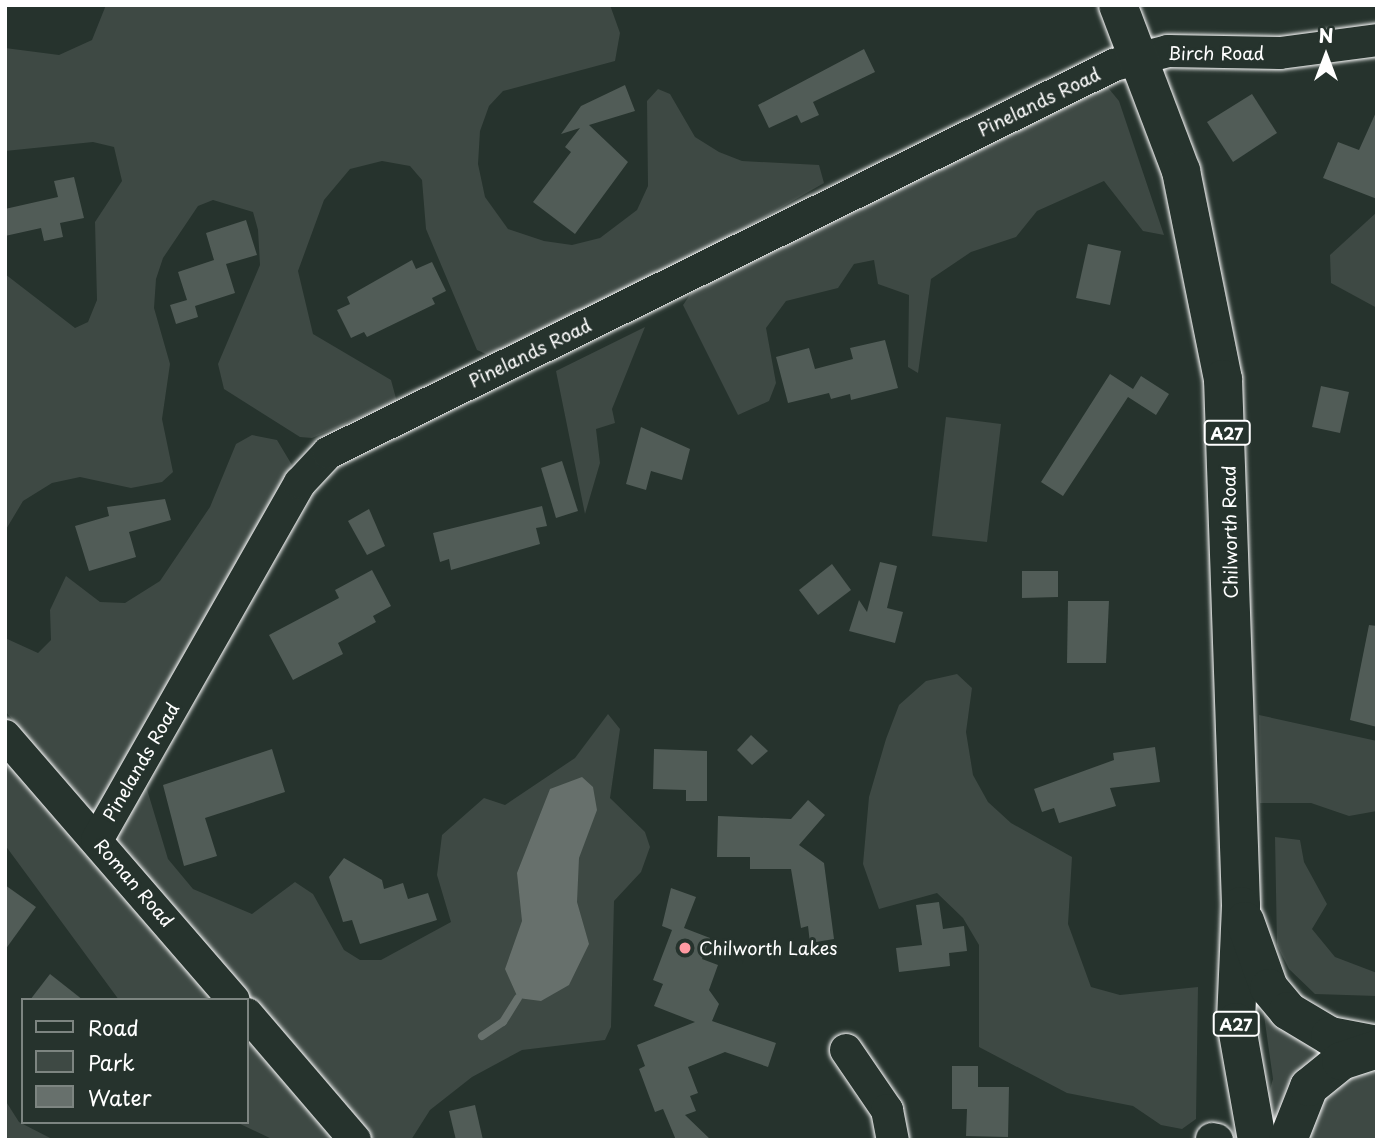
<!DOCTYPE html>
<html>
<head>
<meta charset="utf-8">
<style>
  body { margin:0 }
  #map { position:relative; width:1382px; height:1145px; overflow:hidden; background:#26332d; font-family:"Playpen Sans",sans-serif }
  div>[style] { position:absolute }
  .green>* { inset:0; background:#3e4944 }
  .water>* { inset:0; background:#67706c }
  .stream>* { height:8px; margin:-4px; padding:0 4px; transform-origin:4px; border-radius:4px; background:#67706c }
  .building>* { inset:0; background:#515c57 }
  .roads { filter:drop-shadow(0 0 2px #fff) drop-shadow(0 0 2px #fff) }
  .minor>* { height:32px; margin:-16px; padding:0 16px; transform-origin:16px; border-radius:16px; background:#26332d }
  .major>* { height:38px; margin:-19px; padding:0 19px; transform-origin:19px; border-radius:19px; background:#26332d }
  .dots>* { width:19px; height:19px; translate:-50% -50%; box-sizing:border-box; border:4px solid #26332d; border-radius:50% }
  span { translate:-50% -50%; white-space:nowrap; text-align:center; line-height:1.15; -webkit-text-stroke:6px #26332d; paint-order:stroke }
  .shield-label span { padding:2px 5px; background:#26332d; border:2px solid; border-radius:5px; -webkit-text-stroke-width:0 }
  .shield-label { font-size:16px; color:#fff; font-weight:700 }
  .street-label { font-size:18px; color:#fff }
  .poi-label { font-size:18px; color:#fff }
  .left { translate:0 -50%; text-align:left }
  .frame { position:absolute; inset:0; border:7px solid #fff; pointer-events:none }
  .legend { position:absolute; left:21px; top:998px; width:228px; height:126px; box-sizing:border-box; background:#26332d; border:2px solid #7d8581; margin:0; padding:9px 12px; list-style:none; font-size:21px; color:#fff }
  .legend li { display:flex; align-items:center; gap:14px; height:35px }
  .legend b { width:35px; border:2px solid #7d8581 }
  .north { position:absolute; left:1291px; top:21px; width:70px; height:70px; -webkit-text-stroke:5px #26332d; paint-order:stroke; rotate:0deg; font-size:19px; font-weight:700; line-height:28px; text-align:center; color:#fff }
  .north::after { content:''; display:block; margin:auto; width:24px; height:32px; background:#fff; clip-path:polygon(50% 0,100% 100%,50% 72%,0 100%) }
</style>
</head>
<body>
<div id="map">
  <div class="green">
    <div style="clip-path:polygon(106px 5px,610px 5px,620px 33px,615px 61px,503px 91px,489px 106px,480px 131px,478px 164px,485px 197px,508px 229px,544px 241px,572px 245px,600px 238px,637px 210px,648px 186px,647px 101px,658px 89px,670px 94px,695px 137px,719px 152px,742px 161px,819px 165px,824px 183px,670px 271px,488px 355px,477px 350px,426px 229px,422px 180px,410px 166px,382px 161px,350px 169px,324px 200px,298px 271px,313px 334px,391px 380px,397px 402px,312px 438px,300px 437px,224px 389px,218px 364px,260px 265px,258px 230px,253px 212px,213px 200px,198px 206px,163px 258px,156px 279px,154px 308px,170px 364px,162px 419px,173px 472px,162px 482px,131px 488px,80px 477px,52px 483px,23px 501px,5px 531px,5px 274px,75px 328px,88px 322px,97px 300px,95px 222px,122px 181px,114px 147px,93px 142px,5px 151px,5px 48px,59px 55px,92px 40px)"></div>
    <div style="clip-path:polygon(1105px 84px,1119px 101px,1164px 235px,1143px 231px,1104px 181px,1037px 211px,1016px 237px,971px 252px,931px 279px,918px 373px,908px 367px,909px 295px,878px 284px,874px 260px,854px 264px,838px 288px,786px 301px,766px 328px,776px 383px,769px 401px,738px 415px,683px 305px,692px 292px)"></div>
    <div style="clip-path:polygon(1377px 212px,1377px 308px,1331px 283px,1330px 255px)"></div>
    <div style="clip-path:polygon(645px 327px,612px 409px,615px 423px,596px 429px,600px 463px,585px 514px,556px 371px)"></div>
    <div style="clip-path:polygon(946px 417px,1001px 424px,987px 542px,932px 536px)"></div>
    <div style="clip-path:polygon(252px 435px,277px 440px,292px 465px,286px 481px,112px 796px,92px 811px,5px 711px,5px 638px,38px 653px,51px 640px,50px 610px,66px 576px,100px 602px,125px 603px,160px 581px,210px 507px,236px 444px)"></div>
    <div style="clip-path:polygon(957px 674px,972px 688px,966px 732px,973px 775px,988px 802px,1011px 823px,1072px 857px,1068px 924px,1091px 987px,1120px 995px,1198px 987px,1196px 1119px,1182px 1129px,1161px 1125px,1133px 1106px,1067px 1093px,979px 1047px,979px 945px,963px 918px,937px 893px,879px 909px,863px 864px,869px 797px,886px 739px,899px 705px,926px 681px)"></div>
    <div style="clip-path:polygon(608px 714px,620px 729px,610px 798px,645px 832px,650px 847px,641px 872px,614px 901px,611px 1027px,605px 1040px,522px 1050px,472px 1077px,430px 1110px,411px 1140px,274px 1140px,236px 1122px,247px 1122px,247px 1000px,119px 1000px,5px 845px,5px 759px,92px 857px,122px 831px,146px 786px,168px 859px,193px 889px,252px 914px,295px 882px,313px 894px,344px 950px,360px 960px,381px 960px,451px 922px,437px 875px,442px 835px,484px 798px,505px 805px,575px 758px)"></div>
    <div style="clip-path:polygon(1259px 715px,1377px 741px,1377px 811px,1349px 816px,1311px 803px,1260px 803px)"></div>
    <div style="clip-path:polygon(1275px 837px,1300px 840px,1304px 862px,1327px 904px,1312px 929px,1335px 957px,1377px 973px,1377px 996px,1315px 994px,1289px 969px,1277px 945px)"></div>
    <div style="clip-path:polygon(1263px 1008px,1323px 1050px,1274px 1140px,1268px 1096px,1273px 1079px)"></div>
    <div style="clip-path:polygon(1377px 1068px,1377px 1140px,1304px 1140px,1315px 1105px,1337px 1081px)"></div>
    <div style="clip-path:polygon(5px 1100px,19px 1122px,54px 1140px,5px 1140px)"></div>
  </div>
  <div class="water">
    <div style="clip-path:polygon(582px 777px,593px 787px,597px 810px,579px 858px,577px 902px,589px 944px,569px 985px,541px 1001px,518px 998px,505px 969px,522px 921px,517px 873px,550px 789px)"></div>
  </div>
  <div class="stream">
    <div style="left:482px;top:1036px;width:25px;rotate:-34deg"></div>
    <div style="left:503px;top:1022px;width:28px;rotate:-58deg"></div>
  </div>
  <div class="building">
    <div style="clip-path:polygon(864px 49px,875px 72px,813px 102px,819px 115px,801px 123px,797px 115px,769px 128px,758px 105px)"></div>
    <div style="clip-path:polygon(625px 85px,635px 111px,589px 125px,628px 162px,575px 234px,533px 202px,571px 152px,565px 147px,580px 128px,561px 134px,581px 106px)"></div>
    <div style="clip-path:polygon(1252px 94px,1277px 133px,1233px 162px,1207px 122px)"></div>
    <div style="clip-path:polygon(1377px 110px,1377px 199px,1323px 178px,1338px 142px,1359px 150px)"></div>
    <div style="clip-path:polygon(74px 177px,84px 218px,60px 223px,63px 237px,44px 241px,41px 228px,5px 236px,5px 209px,58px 197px,54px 181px)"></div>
    <div style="clip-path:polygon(246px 220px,257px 255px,226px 264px,235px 293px,195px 306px,198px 317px,176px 324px,170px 305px,187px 300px,178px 272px,214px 260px,206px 233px)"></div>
    <div style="clip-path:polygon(1088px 244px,1121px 251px,1110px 305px,1076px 298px)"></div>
    <div style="clip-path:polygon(412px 260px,416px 269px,432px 262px,446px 291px,432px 298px,435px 304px,367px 337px,364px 332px,351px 338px,337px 310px,350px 304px,347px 297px)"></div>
    <div style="clip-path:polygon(885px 340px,898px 388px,851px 400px,850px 394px,831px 399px,829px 393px,788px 403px,776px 357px,809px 348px,815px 369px,853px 359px,850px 348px)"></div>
    <div style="clip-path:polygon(1110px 374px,1133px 389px,1141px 376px,1169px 394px,1156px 415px,1128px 397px,1063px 496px,1041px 482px)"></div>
    <div style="clip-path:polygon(1321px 386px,1349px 392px,1340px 433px,1312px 427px)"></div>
    <div style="clip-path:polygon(641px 427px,690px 449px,682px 480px,651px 471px,646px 490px,626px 484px)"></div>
    <div style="clip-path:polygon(562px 461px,578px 511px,556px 518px,541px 468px)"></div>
    <div style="clip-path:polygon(165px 499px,171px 520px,129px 532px,136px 557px,89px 571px,75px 526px,109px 516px,107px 507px)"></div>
    <div style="clip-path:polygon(542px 506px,547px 526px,536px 528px,540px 544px,451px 570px,449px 559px,440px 562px,433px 533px)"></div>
    <div style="clip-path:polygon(369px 509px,385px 546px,367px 555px,348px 521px)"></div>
    <div style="clip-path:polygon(880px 562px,897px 566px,887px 608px,903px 612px,895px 643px,849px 631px,859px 600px,867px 612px)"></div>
    <div style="clip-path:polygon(832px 564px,851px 590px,818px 615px,799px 590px)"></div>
    <div style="clip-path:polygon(372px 570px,391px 606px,373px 616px,376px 622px,338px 643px,343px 654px,293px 680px,269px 635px,339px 598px,335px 590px)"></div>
    <div style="clip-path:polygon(1022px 571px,1058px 571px,1058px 597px,1022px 598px)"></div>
    <div style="clip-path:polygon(1068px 601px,1109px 601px,1106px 663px,1067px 663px)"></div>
    <div style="clip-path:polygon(1369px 625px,1377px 626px,1377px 727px,1350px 720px)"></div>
    <div style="clip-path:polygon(751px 735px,768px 751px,752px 765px,737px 750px)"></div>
    <div style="clip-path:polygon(1155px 747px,1160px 782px,1110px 788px,1116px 806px,1059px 823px,1054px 808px,1042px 812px,1034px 789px,1114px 760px,1113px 753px)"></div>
    <div style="clip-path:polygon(272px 749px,285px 792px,205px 818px,217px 856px,184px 866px,163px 785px)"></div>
    <div style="clip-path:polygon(654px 749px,707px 751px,707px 801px,686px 801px,686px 790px,653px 789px)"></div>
    <div style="clip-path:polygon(808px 800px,825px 815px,799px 845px,824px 863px,834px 939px,810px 943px,808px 926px,801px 928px,791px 869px,750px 869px,750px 857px,717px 857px,718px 816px,791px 819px)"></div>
    <div style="clip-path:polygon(344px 858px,382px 880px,384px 889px,403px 883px,408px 899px,428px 893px,437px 920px,360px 944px,352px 920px,343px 922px,329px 877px)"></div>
    <div style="clip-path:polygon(5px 885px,36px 907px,5px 950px)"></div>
    <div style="clip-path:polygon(671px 888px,696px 897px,684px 928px,710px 938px,702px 959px,718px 965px,709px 990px,719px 1004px,712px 1021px,776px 1043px,768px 1067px,725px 1052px,688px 1067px,698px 1093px,690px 1096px,696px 1111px,685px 1115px,711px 1140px,676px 1140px,663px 1109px,655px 1112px,639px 1069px,645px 1066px,637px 1045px,695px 1022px,654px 1006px,663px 984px,653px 980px,672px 930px,662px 926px)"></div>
    <div style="clip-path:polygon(939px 902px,943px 929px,964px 926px,967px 951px,949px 953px,950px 966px,899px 972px,896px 948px,922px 945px,916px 905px)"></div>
    <div style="clip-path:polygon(50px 974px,83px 1000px,30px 1000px)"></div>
    <div style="clip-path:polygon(952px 1066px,978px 1066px,978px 1087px,1009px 1087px,1008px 1137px,966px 1136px,967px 1109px,952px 1109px)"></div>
    <div style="clip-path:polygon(475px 1105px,483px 1140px,456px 1140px,449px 1111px)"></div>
  </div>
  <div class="roads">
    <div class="minor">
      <div style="left:5px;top:736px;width:349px;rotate:49.1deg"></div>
      <div style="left:97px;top:840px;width:411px;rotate:-60.4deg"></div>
      <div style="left:300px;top:483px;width:41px;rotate:-47deg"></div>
      <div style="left:328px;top:453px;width:877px;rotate:-26.27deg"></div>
      <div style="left:1114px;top:65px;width:56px;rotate:-14.5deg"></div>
      <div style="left:1168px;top:51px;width:112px;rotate:1deg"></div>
      <div style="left:1280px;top:53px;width:98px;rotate:-7.6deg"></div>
      <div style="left:247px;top:1014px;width:166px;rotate:49.4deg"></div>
      <div style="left:846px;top:1050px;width:73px;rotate:55.7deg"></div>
      <div style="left:887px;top:1110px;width:31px;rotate:79deg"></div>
      <div style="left:1212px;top:1139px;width:5px;rotate:11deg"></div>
    </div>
    <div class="major">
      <div style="left:1118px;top:5px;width:178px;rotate:69.2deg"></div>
      <div style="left:1181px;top:171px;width:212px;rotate:78.6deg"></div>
      <div style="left:1223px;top:379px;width:527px;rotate:88.04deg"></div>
      <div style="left:1241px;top:906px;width:116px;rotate:92.5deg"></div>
      <div style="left:1236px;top:1022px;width:120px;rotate:79.9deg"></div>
      <div style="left:1245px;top:921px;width:71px;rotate:70.3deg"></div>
      <div style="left:1269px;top:988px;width:30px;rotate:50deg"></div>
      <div style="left:1288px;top:1011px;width:49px;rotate:30.8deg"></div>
      <div style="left:1330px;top:1036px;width:48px;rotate:10.8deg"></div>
      <div style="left:1288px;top:1140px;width:57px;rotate:-68.4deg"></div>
      <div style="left:1309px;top:1087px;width:41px;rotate:-39.1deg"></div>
      <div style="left:1341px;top:1061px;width:38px;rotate:-18deg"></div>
    </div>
  </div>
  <div class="dots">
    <div style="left:685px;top:948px;background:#ff9aa2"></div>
  </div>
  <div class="shield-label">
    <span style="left:1227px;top:433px">A27</span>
    <span style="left:1236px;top:1024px">A27</span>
  </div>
  <div class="street-label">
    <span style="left:1216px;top:53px">Birch Road</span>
    <span style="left:1039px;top:102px;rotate:-26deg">Pinelands Road</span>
    <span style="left:530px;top:353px;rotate:-26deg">Pinelands Road</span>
    <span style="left:1230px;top:532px;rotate:-91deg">Chilworth Road</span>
    <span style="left:141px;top:762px;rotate:-60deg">Pinelands Road</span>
    <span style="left:134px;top:883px;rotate:49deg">Roman Road</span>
  </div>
  <div class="poi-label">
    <span class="left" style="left:699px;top:948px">Chilworth Lakes</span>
  </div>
  <div class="frame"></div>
  <ul class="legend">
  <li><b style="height:9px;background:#26332d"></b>Road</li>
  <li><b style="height:19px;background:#3e4944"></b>Park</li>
  <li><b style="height:19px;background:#67706c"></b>Water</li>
  </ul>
  <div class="north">N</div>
</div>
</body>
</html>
